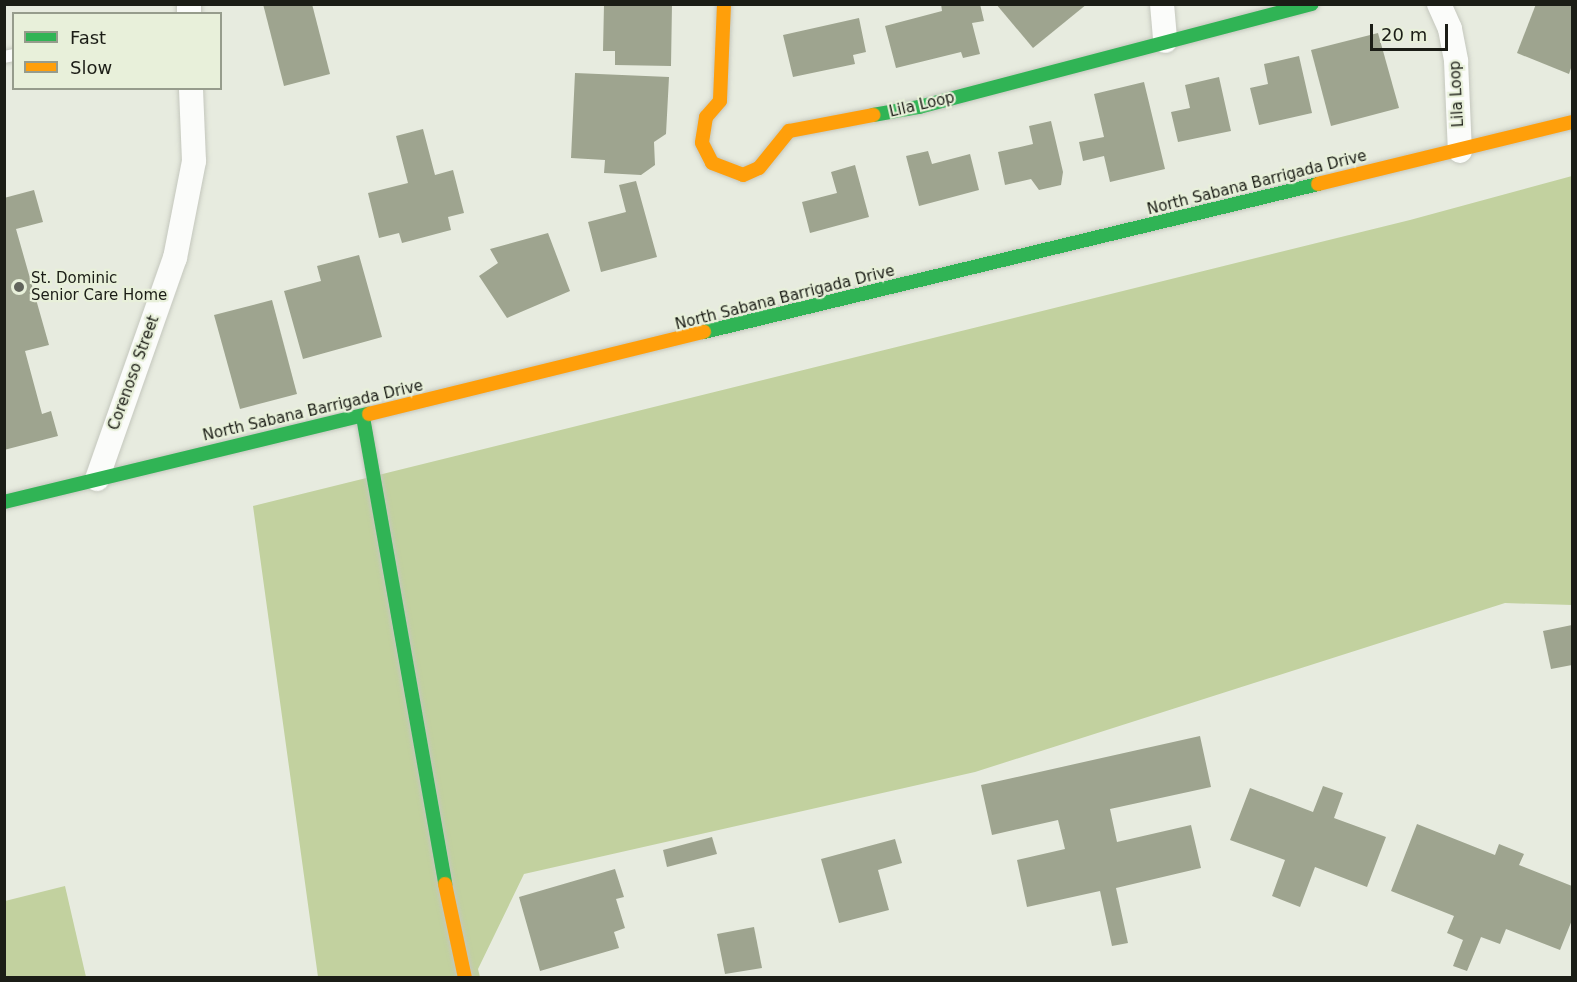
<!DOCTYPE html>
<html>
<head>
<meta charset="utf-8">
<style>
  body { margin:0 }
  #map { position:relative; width:1577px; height:982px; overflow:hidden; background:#e7ebdf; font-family:"DejaVu Sans",sans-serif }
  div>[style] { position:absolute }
  .forest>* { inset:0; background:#c2d19f }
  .building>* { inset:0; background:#9ea48f }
  .roads { filter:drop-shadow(0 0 2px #c4c7bd) drop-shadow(0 0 2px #c4c7bd) }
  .lane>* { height:12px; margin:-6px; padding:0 6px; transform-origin:6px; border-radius:6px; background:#fbfcfa }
  .street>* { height:24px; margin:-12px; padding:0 12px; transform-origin:12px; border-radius:12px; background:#fbfcfa }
  .fast>* { height:14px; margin:-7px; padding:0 7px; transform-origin:7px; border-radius:7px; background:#30b455 }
  .slow>* { height:14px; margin:-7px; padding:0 7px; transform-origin:7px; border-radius:7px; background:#ff9f0a }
  .dots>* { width:16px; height:16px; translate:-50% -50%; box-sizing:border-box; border:3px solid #e8f0da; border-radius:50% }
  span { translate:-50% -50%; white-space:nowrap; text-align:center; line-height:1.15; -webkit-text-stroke:4.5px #e8f0da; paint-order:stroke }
  .street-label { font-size:15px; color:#1b1d16 }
  .poi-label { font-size:15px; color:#1b1d16 }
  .left { translate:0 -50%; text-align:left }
  .frame { position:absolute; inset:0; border:6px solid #1b1d16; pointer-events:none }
  .legend { position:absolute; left:12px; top:12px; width:210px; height:78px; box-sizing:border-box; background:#e8f0da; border:2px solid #969c8c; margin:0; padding:8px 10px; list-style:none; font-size:18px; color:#1b1d16 }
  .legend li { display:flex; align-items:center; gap:12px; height:30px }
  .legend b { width:30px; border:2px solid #969c8c }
  .scale { position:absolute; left:1370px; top:24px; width:78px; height:27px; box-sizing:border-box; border:3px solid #1b1d16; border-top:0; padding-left:8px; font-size:18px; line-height:21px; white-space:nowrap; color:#1b1d16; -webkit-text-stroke:4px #e8f0da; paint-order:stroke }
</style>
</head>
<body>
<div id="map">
  <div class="forest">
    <div style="clip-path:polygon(1572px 176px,1572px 605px,1505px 603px,975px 772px,524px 874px,478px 969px,480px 977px,318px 977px,253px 506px,1410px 220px)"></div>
    <div style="clip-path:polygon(65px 886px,86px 977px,5px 977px,5px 901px)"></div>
  </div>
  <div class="building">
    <div style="clip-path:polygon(263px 4px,312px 4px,330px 74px,284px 86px)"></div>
    <div style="clip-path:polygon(604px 4px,672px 4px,671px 66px,615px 65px,615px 51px,603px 51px)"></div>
    <div style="clip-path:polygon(941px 4px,980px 4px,984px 21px,972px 23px,980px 54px,963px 58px,961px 52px,896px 68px,885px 26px,942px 11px)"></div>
    <div style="clip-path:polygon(996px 4px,1087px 4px,1033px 48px)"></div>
    <div style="clip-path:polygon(1536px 4px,1572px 4px,1572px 65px,1569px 74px,1517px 53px)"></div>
    <div style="clip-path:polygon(859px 18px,866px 52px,853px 55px,855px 64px,793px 77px,783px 35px)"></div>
    <div style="clip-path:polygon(1378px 33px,1399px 108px,1331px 126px,1311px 50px)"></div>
    <div style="clip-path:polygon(1299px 56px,1312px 113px,1259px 125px,1250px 88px,1268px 84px,1264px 64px)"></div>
    <div style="clip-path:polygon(575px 73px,669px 77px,666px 134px,654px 142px,655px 165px,641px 175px,604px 173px,605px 160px,571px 158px)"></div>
    <div style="clip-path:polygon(1219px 77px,1231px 131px,1178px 142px,1171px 112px,1190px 108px,1185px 85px)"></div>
    <div style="clip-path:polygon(1144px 82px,1165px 169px,1110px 182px,1104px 156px,1083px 161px,1079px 142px,1104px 137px,1094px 94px)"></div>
    <div style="clip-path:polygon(1051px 121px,1063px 172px,1061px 185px,1039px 190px,1031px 179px,1005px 185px,998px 152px,1033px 144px,1029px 126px)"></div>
    <div style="clip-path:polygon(423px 129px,435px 175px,453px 170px,464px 213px,448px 217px,451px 230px,402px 243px,399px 233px,379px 238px,368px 193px,408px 183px,396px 136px)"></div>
    <div style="clip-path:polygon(928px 151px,932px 164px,970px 154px,979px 190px,919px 206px,906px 156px)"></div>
    <div style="clip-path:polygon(855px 165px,869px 217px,810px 233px,802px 202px,837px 193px,831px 172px)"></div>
    <div style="clip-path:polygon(636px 181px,657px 257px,601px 272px,588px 222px,626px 212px,619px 185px)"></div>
    <div style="clip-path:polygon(34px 190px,43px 222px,16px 229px,49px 345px,25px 351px,42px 414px,51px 411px,58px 436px,4px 450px,4px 198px)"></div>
    <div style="clip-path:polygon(548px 233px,570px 291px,507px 318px,479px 276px,498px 263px,490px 249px)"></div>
    <div style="clip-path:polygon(359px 255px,382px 337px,303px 359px,284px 291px,321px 281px,317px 266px)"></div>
    <div style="clip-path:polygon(272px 300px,297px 394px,240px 409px,214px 315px)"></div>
    <div style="clip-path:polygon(1572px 625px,1572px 665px,1551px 669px,1543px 631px)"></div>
    <div style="clip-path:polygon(1200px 736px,1211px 787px,1110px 809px,1117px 842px,1191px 825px,1201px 868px,1116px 888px,1128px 943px,1112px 946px,1100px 891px,1027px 907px,1017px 860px,1065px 849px,1058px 820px,992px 835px,981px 785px)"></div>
    <div style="clip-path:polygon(1323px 786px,1343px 793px,1334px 818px,1386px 837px,1367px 887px,1315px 867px,1300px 907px,1272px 896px,1285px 860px,1230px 840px,1250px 788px,1313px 812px)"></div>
    <div style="clip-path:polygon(1417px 824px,1495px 855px,1499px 844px,1524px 854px,1519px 865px,1572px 886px,1572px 920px,1560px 950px,1506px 929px,1500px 944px,1481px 937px,1467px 971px,1453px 966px,1463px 940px,1447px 933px,1454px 916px,1391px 891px)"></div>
    <div style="clip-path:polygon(712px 837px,717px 854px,667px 867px,663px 850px)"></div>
    <div style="clip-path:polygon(895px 839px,902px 863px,878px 870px,889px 910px,839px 923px,821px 859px)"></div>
    <div style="clip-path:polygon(615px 869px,624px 897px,616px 899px,625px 928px,614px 932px,619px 948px,540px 971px,519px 897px)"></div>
    <div style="clip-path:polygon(754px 927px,762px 968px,725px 974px,717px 934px)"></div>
  </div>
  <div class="roads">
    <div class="lane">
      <div style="left:4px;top:57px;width:10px;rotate:-11deg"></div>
    </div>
    <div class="street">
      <div style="left:189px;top:4px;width:10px;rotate:90deg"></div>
      <div style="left:1162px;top:4px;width:37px;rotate:85deg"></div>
      <div style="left:1439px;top:4px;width:27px;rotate:66deg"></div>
      <div style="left:1450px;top:29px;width:33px;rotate:79deg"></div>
      <div style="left:1456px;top:61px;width:90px;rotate:87.5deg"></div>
      <div style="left:97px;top:479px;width:234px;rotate:-70.6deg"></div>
      <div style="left:175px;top:258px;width:99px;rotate:-78.9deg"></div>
      <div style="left:194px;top:161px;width:73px;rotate:-92.4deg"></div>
    </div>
    <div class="fast">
      <div style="left:873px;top:115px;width:47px;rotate:-9.9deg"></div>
      <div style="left:919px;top:107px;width:406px;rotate:-14.7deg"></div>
      <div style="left:704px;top:332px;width:632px;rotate:-13.55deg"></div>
      <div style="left:363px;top:417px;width:474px;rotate:80deg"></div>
      <div style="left:4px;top:502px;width:375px;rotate:-13.6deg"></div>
    </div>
    <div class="slow">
      <div style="left:724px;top:4px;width:97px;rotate:92.4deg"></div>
      <div style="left:720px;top:101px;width:21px;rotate:131deg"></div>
      <div style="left:706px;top:117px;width:26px;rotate:99deg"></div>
      <div style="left:702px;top:143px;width:22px;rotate:63deg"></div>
      <div style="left:712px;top:163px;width:33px;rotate:21deg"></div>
      <div style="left:743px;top:175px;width:17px;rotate:-24deg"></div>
      <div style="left:759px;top:168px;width:48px;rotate:-51deg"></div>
      <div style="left:789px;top:131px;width:86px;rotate:-10.8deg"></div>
      <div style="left:1318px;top:184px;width:261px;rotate:-13.7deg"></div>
      <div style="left:369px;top:414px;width:345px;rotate:-13.8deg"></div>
      <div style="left:445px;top:884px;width:96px;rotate:78deg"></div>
    </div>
  </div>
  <div class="dots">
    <div style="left:19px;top:287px;background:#62655c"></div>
  </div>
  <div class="street-label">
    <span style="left:1457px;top:94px;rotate:-93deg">Lila Loop</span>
    <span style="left:922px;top:105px;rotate:-13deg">Lila Loop</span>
    <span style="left:1257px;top:183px;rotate:-14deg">North Sabana Barrigada Drive</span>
    <span style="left:785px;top:298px;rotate:-14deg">North Sabana Barrigada Drive</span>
    <span style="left:134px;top:373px;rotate:-70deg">Corenoso Street</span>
    <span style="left:313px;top:411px;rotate:-13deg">North Sabana Barrigada Drive</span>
  </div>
  <div class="poi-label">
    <span class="left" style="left:31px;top:287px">St. Dominic<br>Senior Care Home</span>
  </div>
  <div class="frame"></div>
  <ul class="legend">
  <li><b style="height:8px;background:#30b455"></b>Fast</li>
  <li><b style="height:8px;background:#ff9f0a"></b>Slow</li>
  </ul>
  <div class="scale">20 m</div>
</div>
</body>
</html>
